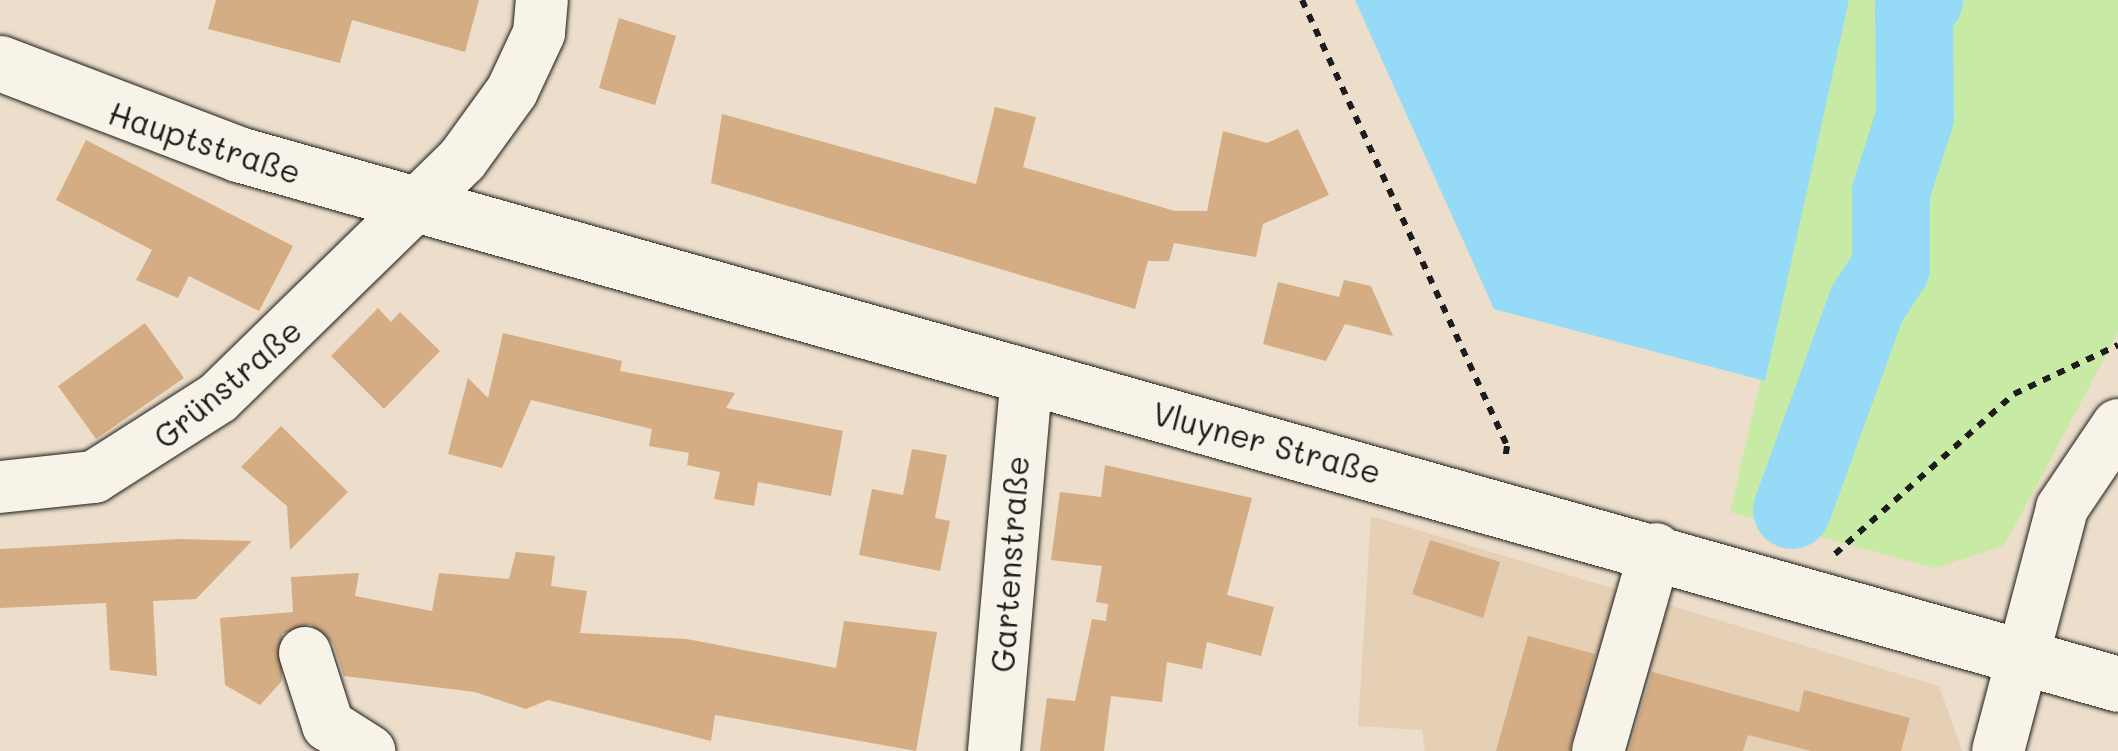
<!DOCTYPE html>
<html>
<head>
<meta charset="utf-8">
<style>
  body { margin:0 }
  #map { position:relative; width:2118px; height:751px; overflow:hidden; background:#ecdeca; font-family:Mali,sans-serif }
  div>[style] { position:absolute }
  .built>* { inset:0; background:#e5cfb5 }
  .green>* { inset:0; background:#c7eba5 }
  .water>* { inset:0; background:#95dbf7 }
  .river>* { height:78px; margin:-39px; padding:0 39px; transform-origin:39px; border-radius:39px; background:#95dbf7 }
  .building>* { inset:0; background:#d4ad85 }
  .path>* { height:6px; margin-top:-3px; transform-origin:0; background:repeating-linear-gradient(90deg,#1c1c1c 0 8px,transparent 0 16px) }
  .roads { filter:drop-shadow(0 0 2px #1c1c1c) drop-shadow(0 0 2px #1c1c1c) }
  .minor>* { height:52px; margin:-26px; padding:0 26px; transform-origin:26px; border-radius:26px; background:#f7f3e8 }
  .major>* { height:55px; margin:-27.5px; padding:0 27.5px; transform-origin:27.5px; border-radius:27.5px; background:#f7f3e8 }
  span { translate:-50% -50%; white-space:nowrap; text-align:center; line-height:1.15; -webkit-text-stroke:8px #f7f3e8; paint-order:stroke }
  .street-label { font-size:32px; color:#1c1c1c }
</style>
</head>
<body>
<div id="map">
  <div class="built">
    <div style="clip-path:polygon(1371px 516px,1939px 686px,1962px 751px,1425px 751px,1422px 730px,1358px 726px)"></div>
  </div>
  <div class="green">
    <div style="clip-path:polygon(1849px 0,2118px 0,2118px 333px,2004px 546px,1934px 568px,1730px 512px)"></div>
  </div>
  <div class="water">
    <div style="clip-path:polygon(1355px 0,1849px 0,1765px 381px,1494px 309px)"></div>
  </div>
  <div class="river">
    <div style="left:1792px;top:510px;width:219px;rotate:-70deg"></div>
    <div style="left:1867px;top:304px;width:44px;rotate:-57deg"></div>
    <div style="left:1891px;top:267px;width:75px;rotate:-90deg"></div>
    <div style="left:1891px;top:192px;width:79px;rotate:-72.3deg"></div>
    <div style="left:1915px;top:117px;width:109px;rotate:-90.5deg"></div>
    <div style="left:1914px;top:8px;width:13px;rotate:-39deg"></div>
  </div>
  <div class="building">
    <div style="clip-path:polygon(216px 0,479px 0,465px 52px,352px 20px,340px 63px,208px 29px)"></div>
    <div style="clip-path:polygon(619px 18px,676px 36px,655px 105px,599px 88px)"></div>
    <div style="clip-path:polygon(995px 107px,1036px 117px,1023px 167px,1175px 211px,1207px 211px,1223px 131px,1267px 143px,1298px 129px,1329px 195px,1263px 224px,1256px 257px,1174px 243px,1169px 261px,1148px 261px,1135px 309px,711px 183px,722px 114px,976px 184px)"></div>
    <div style="clip-path:polygon(86px 140px,293px 246px,259px 311px,189px 276px,178px 298px,136px 280px,152px 250px,56px 200px)"></div>
    <div style="clip-path:polygon(1344px 280px,1371px 286px,1393px 336px,1345px 324px,1326px 361px,1263px 344px,1278px 282px,1339px 297px)"></div>
    <div style="clip-path:polygon(378px 308px,391px 322px,400px 312px,440px 351px,384px 409px,331px 356px)"></div>
    <div style="clip-path:polygon(145px 323px,184px 378px,96px 439px,58px 386px)"></div>
    <div style="clip-path:polygon(503px 333px,622px 361px,620px 371px,735px 393px,726px 408px,843px 431px,831px 496px,758px 482px,754px 506px,714px 499px,720px 472px,687px 465px,689px 453px,649px 446px,652px 429px,531px 400px,502px 468px,448px 454px,468px 378px,488px 398px)"></div>
    <div style="clip-path:polygon(281px 426px,348px 492px,290px 550px,287px 506px,241px 467px)"></div>
    <div style="clip-path:polygon(912px 449px,947px 455px,935px 518px,950px 521px,940px 571px,859px 555px,872px 489px,903px 495px)"></div>
    <div style="clip-path:polygon(1105px 465px,1252px 498px,1227px 595px,1274px 607px,1261px 656px,1207px 642px,1202px 669px,1167px 662px,1162px 702px,1111px 696px,1104px 751px,1040px 751px,1047px 698px,1075px 701px,1092px 619px,1106px 621px,1108px 604px,1096px 602px,1102px 566px,1051px 560px,1060px 492px,1101px 497px)"></div>
    <div style="clip-path:polygon(179px 539px,252px 541px,196px 599px,153px 601px,157px 676px,110px 670px,106px 603px,0 608px,0 549px)"></div>
    <div style="clip-path:polygon(1430px 540px,1500px 562px,1483px 618px,1412px 594px)"></div>
    <div style="clip-path:polygon(516px 552px,555px 556px,551px 586px,587px 591px,580px 633px,687px 639px,836px 668px,844px 621px,937px 632px,916px 751px,715px 715px,711px 741px,548px 700px,526px 709px,475px 692px,344px 676px,333px 643px,310px 624px,282px 634px,282px 681px,260px 705px,225px 685px,220px 618px,293px 612px,291px 577px,359px 573px,355px 596px,432px 611px,439px 573px,509px 579px)"></div>
    <div style="clip-path:polygon(1528px 636px,1595px 654px,1569px 751px,1496px 751px)"></div>
    <div style="clip-path:polygon(1652px 672px,1799px 712px,1804px 690px,1910px 718px,1901px 751px,1811px 751px,1748px 735px,1743px 751px,1629px 751px)"></div>
  </div>
  <div class="path">
    <div style="left:1302px;top:0;width:491px;rotate:65.3deg"></div>
    <div style="left:1507px;top:446px;width:14px;rotate:98deg"></div>
    <div style="left:1835px;top:554px;width:240px;rotate:-41.8deg"></div>
    <div style="left:2014px;top:394px;width:115px;rotate:-25.2deg"></div>
  </div>
  <div class="roads">
    <div class="minor">
      <div style="left:0;top:487px;width:95px;rotate:-6.1deg"></div>
      <div style="left:94px;top:477px;width:147px;rotate:-32.5deg"></div>
      <div style="left:218px;top:398px;width:341px;rotate:-44.3deg"></div>
      <div style="left:462px;top:160px;width:85px;rotate:-54.1deg"></div>
      <div style="left:512px;top:91px;width:64px;rotate:-65deg"></div>
      <div style="left:539px;top:33px;width:33px;rotate:-85deg"></div>
      <div style="left:305px;top:653px;width:76px;rotate:72.3deg"></div>
      <div style="left:328px;top:725px;width:49px;rotate:32.4deg"></div>
      <div style="left:994px;top:751px;width:376px;rotate:-85deg"></div>
      <div style="left:1598px;top:751px;width:210px;rotate:-74deg"></div>
      <div style="left:1998px;top:751px;width:251px;rotate:-75.2deg"></div>
      <div style="left:2062px;top:508px;width:100px;rotate:-56deg"></div>
    </div>
    <div class="major">
      <div style="left:0;top:63px;width:255px;rotate:20.9deg"></div>
      <div style="left:238px;top:154px;width:1953px;rotate:15.74deg"></div>
    </div>
  </div>
  <div class="street-label">
    <span style="left:205px;top:142px;rotate:18deg">Hauptstraße</span>
    <span style="left:227px;top:383px;rotate:-40deg">Grünstraße</span>
    <span style="left:1267px;top:442px;rotate:15deg">Vluyner Straße</span>
    <span style="left:1009px;top:564px;rotate:-86deg">Gartenstraße</span>
  </div>
</div>
</body>
</html>
